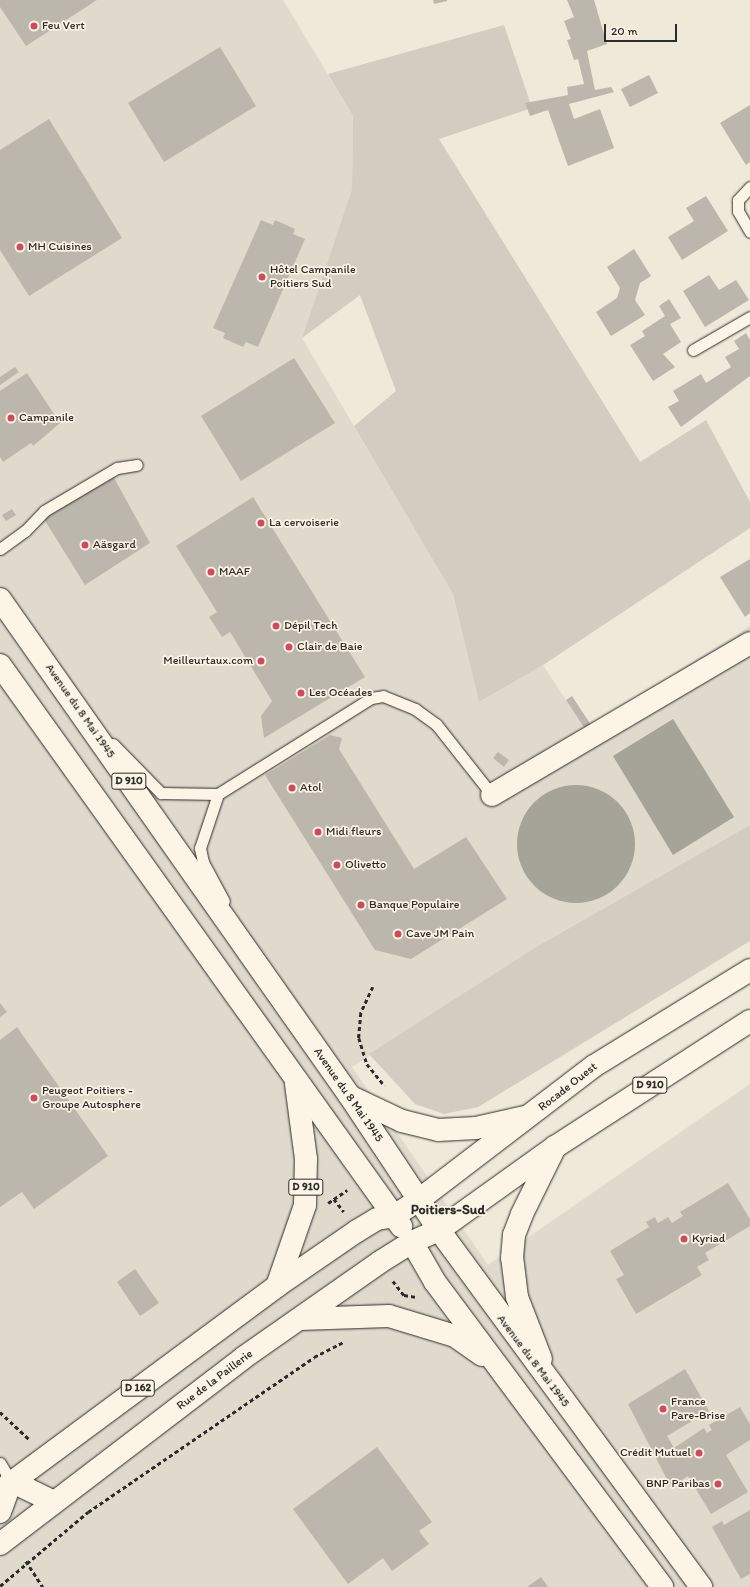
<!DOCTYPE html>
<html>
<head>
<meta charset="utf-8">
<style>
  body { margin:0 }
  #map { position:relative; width:750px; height:1587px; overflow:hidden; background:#efe9da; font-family:Itim,sans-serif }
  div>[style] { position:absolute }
  .built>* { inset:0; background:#e0dacc }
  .green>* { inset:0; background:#d2cdc0 }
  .water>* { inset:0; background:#a6a399 }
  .round { border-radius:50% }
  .building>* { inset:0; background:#bcb7ac }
  .path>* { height:2.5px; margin-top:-1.25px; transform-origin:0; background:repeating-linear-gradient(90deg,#2b2b2b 0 4px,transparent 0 7px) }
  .roads { filter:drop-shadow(0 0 1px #2b2b2b) drop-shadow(0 0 1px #2b2b2b) }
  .lane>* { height:11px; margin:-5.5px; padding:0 5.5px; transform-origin:5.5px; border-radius:5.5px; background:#fcf5e5 }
  .street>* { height:22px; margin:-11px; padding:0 11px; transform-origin:11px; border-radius:11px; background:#fcf5e5 }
  .secondary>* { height:22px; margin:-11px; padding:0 11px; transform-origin:11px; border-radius:11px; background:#fcf5e5 }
  .primary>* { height:22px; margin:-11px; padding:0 11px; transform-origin:11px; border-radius:11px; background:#fcf5e5 }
  .dots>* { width:11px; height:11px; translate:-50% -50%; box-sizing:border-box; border:2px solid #fcf5e5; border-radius:50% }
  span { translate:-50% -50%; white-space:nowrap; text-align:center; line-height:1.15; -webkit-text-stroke:3.5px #fcf5e5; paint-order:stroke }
  .shield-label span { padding:1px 3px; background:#fcf5e5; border:1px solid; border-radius:3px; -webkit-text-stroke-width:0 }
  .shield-label { font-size:11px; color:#2b2b2b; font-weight:700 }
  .poi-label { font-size:12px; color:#2b2b2b }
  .left { translate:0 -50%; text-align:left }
  .right { translate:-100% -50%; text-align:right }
  .street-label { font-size:12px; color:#2b2b2b }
  .quarter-label { font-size:14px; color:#2b2b2b; font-weight:700 }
  .scale { position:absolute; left:604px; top:24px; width:73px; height:18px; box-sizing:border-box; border:2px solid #2b2b2b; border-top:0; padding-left:5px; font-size:12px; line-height:14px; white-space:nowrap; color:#2b2b2b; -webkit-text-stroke:3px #fcf5e5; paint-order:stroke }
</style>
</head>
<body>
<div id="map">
  <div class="built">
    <div style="clip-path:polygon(0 0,283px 0,353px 116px,352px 189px,302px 338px,453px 594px,479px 702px,543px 665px,585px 729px,750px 626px,750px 825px,536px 947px,352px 1067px,488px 1265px,750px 1084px,750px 1587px,0 1587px)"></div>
  </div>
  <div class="green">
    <div style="clip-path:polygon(504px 25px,532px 108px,439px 139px,640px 462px,706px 420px,750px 502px,750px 528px,543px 665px,479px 702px,453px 594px,354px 426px,396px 391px,360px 295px,302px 338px,352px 189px,353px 116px,328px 74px)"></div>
    <div style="clip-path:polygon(750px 825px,750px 941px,478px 1107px,444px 1114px,415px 1104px,369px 1054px,536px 947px)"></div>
  </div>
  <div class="water">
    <div style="clip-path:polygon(673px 719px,734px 817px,673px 855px,613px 756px)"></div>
    <div class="round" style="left:517px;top:785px;width:118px;height:118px"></div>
  </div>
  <div class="building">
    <div style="clip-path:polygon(0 0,97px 0,26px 46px,0 7px)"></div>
    <div style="clip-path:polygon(433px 0,447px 0,447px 1px,434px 4px)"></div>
    <div style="clip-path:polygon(567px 0,594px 0,607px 44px,587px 51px,595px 90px,611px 87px,614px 92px,569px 104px,574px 119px,600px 109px,614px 148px,568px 166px,548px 110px,530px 116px,525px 103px,568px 95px,567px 87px,584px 84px,578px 59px,574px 60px,567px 40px,571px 39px,564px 21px,574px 17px)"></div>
    <div style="clip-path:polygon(220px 47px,256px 106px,164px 162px,128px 103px)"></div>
    <div style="clip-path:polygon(649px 75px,658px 93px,630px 107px,621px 89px)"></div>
    <div style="clip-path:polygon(750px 105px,750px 162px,746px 165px,720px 123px)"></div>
    <div style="clip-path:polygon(49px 119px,122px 238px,29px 296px,0 250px,0 150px)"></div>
    <div style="clip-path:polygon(706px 196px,728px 231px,682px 260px,668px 237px,694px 221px,686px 208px)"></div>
    <div style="clip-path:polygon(261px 220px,273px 225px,275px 220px,295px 229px,293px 234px,305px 239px,258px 347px,246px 342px,243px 347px,223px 338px,225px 333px,213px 328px)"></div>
    <div style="clip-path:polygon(634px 249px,651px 276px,640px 283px,635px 300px,645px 315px,611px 336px,596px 312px,617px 298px,620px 288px,607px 267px)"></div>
    <div style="clip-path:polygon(709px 275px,719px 290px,736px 280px,749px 300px,705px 327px,683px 291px)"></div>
    <div style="clip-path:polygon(669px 299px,681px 318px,670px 324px,681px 342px,663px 354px,675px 367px,653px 381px,630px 345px,645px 336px,642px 331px,665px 316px,659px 306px)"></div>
    <div style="clip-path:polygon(746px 333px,750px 340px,750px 376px,681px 427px,668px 407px,679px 401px,673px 391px,701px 374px,706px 383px,731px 367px,725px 357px,739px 349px,734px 341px)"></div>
    <div style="clip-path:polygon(294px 358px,335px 423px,241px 481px,201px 416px)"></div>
    <div style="clip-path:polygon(15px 367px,19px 372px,0 385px,0 377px)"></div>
    <div style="clip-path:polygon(27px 373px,60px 423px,33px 446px,31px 443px,3px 462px,0 457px,0 391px)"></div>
    <div style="clip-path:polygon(113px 476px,150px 543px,85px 585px,44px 519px)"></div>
    <div style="clip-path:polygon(253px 497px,365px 677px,264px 738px,261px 716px,272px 701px,230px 632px,222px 637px,209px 617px,217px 612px,176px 546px)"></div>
    <div style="clip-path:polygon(12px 509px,16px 515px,6px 521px,2px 515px)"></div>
    <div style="clip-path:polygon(750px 559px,750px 613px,745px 617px,720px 577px)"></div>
    <div style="clip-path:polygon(572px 696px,591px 725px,585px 729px,566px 700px)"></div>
    <div style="clip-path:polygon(330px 735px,342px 738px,339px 749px,414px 869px,466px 837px,507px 899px,411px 959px,375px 950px,265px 775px)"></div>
    <div style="clip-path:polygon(498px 752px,509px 760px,504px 767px,493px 758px)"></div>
    <div style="clip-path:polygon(0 1003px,7px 1012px,0 1017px)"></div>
    <div style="clip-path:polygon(17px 1027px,108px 1156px,34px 1209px,22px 1192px,0 1207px,0 1040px)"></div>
    <div style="clip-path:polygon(728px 1183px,750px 1219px,750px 1226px,705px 1253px,709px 1260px,697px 1267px,702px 1275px,636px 1314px,616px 1279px,624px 1275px,610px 1251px,649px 1227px,646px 1222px,655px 1217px,658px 1223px,668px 1217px,672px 1223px,683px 1216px,680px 1212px)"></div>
    <div style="clip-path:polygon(135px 1269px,159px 1303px,140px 1316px,117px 1282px)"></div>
    <div style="clip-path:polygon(685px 1369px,709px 1411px,667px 1436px,674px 1448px,704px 1428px,707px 1433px,712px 1430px,709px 1425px,740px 1407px,750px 1424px,750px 1440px,726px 1455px,748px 1492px,711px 1514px,688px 1476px,671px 1487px,628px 1404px)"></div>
    <div style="clip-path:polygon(377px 1447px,432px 1522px,419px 1531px,429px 1544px,392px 1571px,383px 1558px,348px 1584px,293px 1509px)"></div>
    <div style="clip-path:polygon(750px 1510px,750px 1574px,741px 1579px,712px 1527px,722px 1521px,724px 1525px)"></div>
    <div style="clip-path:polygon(541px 1577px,548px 1587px,527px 1587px)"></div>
  </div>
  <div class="path">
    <div style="left:373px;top:987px;width:29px;rotate:115deg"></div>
    <div style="left:361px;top:1013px;width:25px;rotate:95deg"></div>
    <div style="left:359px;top:1038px;width:27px;rotate:73deg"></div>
    <div style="left:367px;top:1064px;width:28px;rotate:51deg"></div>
    <div style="left:334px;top:1199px;width:16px;rotate:52deg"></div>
    <div style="left:328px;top:1203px;width:23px;rotate:-34deg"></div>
    <div style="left:393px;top:1281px;width:18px;rotate:52deg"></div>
    <div style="left:404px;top:1295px;width:12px;rotate:9deg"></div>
    <div style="left:0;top:1412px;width:41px;rotate:43deg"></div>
    <div style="left:26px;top:1561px;width:31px;rotate:57deg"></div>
    <div style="left:0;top:1586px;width:115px;rotate:-40.1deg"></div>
    <div style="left:88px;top:1512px;width:274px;rotate:-34.4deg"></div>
    <div style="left:314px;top:1357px;width:33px;rotate:-27deg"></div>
  </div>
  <div class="roads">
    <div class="lane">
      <div style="left:750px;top:187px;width:18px;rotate:133deg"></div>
      <div style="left:738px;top:200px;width:11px;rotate:90deg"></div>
      <div style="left:738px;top:211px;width:24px;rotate:60deg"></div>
      <div style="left:693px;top:350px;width:66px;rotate:-30.1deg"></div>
      <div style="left:0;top:549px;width:31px;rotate:-36deg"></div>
      <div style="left:25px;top:531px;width:28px;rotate:-46deg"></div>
      <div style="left:44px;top:511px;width:85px;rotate:-30.5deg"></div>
      <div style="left:117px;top:468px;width:20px;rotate:-9deg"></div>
      <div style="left:113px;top:744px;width:69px;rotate:45.6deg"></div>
      <div style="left:161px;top:793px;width:57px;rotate:1deg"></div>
      <div style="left:218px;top:794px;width:181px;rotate:-32.1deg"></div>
      <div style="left:371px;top:698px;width:12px;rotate:-9deg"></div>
      <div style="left:383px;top:696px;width:35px;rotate:22deg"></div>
      <div style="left:415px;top:709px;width:26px;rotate:36deg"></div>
      <div style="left:436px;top:724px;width:90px;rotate:51.7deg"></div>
      <div style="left:218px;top:794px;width:57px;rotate:108.4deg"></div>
      <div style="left:200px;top:848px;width:14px;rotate:78deg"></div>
      <div style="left:203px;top:862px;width:44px;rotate:61.7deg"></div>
      <div style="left:0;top:1463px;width:21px;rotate:59deg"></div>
    </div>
    <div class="street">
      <div style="left:492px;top:795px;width:299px;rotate:-30.5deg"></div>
    </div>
    <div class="secondary">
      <div style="left:439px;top:1230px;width:443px;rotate:53.7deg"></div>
      <div style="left:412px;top:1242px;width:46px;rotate:60.1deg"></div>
      <div style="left:435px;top:1282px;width:380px;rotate:53.3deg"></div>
      <div style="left:300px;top:1319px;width:89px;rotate:-1.9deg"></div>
      <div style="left:389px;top:1316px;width:69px;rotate:16.9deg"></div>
      <div style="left:455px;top:1336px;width:33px;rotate:35deg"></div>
      <div style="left:541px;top:1359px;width:66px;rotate:-111.2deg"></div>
      <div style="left:517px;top:1297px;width:39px;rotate:-97deg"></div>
      <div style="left:512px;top:1258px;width:23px;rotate:-85deg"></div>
      <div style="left:514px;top:1235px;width:22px;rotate:-69deg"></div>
      <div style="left:522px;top:1214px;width:75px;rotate:-63.8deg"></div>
    </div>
    <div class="primary">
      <div style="left:0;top:599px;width:606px;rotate:54.87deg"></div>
      <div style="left:349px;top:1095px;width:162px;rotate:56.3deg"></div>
      <div style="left:0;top:665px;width:690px;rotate:54.44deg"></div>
      <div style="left:351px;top:1097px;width:56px;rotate:25.2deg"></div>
      <div style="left:402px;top:1121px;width:37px;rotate:14deg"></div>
      <div style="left:438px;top:1130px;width:38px;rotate:-3deg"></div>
      <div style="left:476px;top:1128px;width:50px;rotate:-12.7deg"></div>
      <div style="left:277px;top:1286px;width:86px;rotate:-70.9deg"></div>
      <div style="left:305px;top:1205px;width:46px;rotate:-88.8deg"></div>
      <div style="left:306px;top:1159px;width:76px;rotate:-97.6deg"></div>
      <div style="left:0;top:1491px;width:345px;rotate:-36.5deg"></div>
      <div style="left:277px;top:1286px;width:97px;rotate:-34.5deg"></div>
      <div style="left:357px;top:1231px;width:23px;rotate:-31deg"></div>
      <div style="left:377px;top:1219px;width:17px;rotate:-10deg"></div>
      <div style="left:394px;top:1216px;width:31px;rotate:-33deg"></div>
      <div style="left:420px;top:1199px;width:219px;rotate:-37.4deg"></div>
      <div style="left:594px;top:1066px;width:183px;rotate:-31.6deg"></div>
      <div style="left:0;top:1512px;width:33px;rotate:-70deg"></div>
      <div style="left:11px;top:1481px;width:48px;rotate:26deg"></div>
      <div style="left:0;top:1544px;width:306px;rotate:-37.4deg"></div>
      <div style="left:243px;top:1358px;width:167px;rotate:-35deg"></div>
      <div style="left:380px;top:1262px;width:38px;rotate:-32deg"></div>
      <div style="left:412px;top:1242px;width:30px;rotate:-24deg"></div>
      <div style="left:439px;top:1230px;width:143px;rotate:-35.6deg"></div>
      <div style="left:555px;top:1147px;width:232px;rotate:-32.9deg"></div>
    </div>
  </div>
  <div class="dots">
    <div style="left:34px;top:26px;background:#d1495b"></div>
    <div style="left:20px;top:247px;background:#d1495b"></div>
    <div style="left:262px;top:277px;background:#d1495b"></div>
    <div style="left:11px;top:418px;background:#d1495b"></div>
    <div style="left:261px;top:523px;background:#d1495b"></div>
    <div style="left:85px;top:545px;background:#d1495b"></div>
    <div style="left:211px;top:572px;background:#d1495b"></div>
    <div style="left:276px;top:626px;background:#d1495b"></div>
    <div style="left:289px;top:647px;background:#d1495b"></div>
    <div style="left:261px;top:661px;background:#d1495b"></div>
    <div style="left:301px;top:693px;background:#d1495b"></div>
    <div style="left:292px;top:788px;background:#d1495b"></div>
    <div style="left:318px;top:832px;background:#d1495b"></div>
    <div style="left:337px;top:865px;background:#d1495b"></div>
    <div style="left:361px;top:905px;background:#d1495b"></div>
    <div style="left:398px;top:934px;background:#d1495b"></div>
    <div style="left:34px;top:1098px;background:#d1495b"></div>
    <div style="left:684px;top:1239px;background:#d1495b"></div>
    <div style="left:663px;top:1409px;background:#d1495b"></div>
    <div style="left:699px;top:1453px;background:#d1495b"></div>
    <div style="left:718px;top:1484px;background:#d1495b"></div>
  </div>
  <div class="shield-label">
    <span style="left:129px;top:781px">D 910</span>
    <span style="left:650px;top:1085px">D 910</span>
    <span style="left:306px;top:1187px">D 910</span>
    <span style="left:138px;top:1388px">D 162</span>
  </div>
  <div class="poi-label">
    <span class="left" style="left:42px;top:26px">Feu Vert</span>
    <span class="left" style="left:28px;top:247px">MH Cuisines</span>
    <span class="left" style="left:270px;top:277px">Hôtel Campanile<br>Poitiers Sud</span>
    <span class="left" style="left:19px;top:418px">Campanile</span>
    <span class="left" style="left:269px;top:523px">La cervoiserie</span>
    <span class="left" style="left:93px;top:545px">Aäsgard</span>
    <span class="left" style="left:219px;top:572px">MAAF</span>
    <span class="left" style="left:284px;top:626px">Dépil Tech</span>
    <span class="left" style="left:297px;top:647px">Clair de Baie</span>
    <span class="right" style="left:253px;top:661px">Meilleurtaux.com</span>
    <span class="left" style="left:309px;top:693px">Les Océades</span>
    <span class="left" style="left:300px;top:788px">Atol</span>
    <span class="left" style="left:326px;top:832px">Midi fleurs</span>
    <span class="left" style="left:345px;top:865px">Olivetto</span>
    <span class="left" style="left:369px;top:905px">Banque Populaire</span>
    <span class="left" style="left:406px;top:934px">Cave JM Pain</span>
    <span class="left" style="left:42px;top:1098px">Peugeot Poitiers -<br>Groupe Autosphere</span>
    <span class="left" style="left:692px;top:1239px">Kyriad</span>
    <span class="left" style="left:671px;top:1409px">France<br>Pare-Brise</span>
    <span class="right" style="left:691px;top:1453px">Crédit Mutuel</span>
    <span class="right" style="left:710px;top:1484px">BNP Paribas</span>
  </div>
  <div class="street-label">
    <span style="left:80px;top:711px;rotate:55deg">Avenue du 8 Mai 1945</span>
    <span style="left:568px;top:1087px;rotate:-38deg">Rocade Ouest</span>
    <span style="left:348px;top:1095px;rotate:55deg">Avenue du 8 Mai 1945</span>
    <span style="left:533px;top:1361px;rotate:53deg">Avenue du 8 Mai 1945</span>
    <span style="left:215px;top:1380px;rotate:-37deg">Rue de la Paillerie</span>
  </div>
  <div class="quarter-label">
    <span style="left:448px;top:1210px">Poitiers-Sud</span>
  </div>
  <div class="scale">20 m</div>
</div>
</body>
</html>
